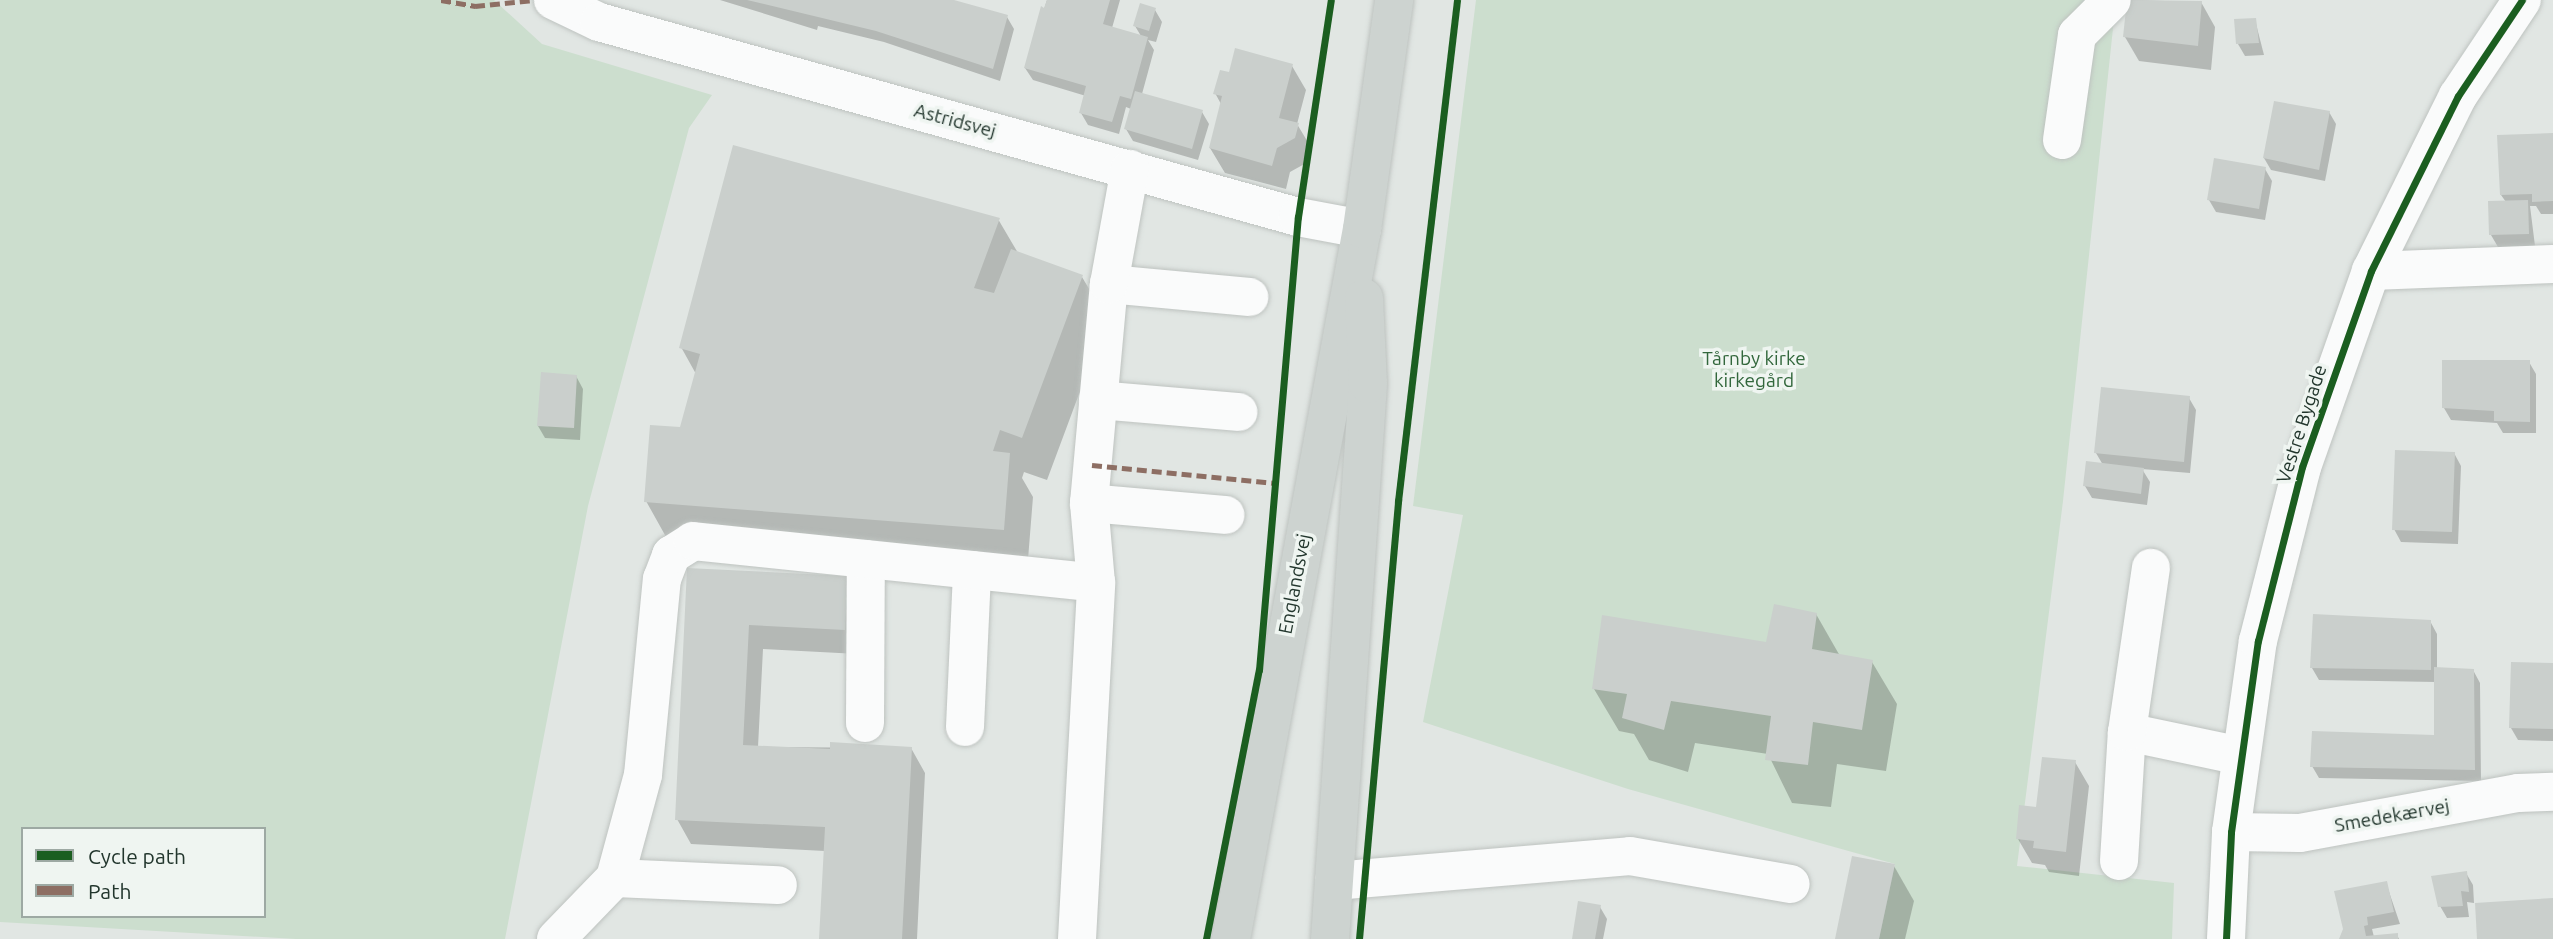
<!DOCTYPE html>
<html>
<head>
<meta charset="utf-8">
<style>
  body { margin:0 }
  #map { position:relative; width:2553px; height:939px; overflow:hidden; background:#e1e6e3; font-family:Ubuntu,sans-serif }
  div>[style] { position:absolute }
  .green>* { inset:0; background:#ccdece }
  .shadow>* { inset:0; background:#0003 }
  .building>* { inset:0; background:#cacfcc }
  .roads { filter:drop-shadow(0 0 2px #bec3c0) drop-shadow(0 0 2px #bec3c0) }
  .minor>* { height:38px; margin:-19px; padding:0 19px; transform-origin:19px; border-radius:19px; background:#fafbfb }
  .major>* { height:38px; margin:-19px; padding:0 19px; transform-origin:19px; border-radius:19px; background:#cdd3d0 }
  .quiet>* { height:5px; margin-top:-2.5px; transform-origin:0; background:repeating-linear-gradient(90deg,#8d6e63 0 10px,transparent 0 15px) }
  .cycleway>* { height:7px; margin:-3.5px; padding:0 3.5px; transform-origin:3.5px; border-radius:3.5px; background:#1b5e20 }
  span { translate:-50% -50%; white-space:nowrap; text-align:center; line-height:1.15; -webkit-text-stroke:7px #eff5f1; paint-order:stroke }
  .street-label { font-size:19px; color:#22362d }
  .park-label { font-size:19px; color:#32673c }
  .legend { position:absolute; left:21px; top:827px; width:245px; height:91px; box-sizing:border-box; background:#eff5f1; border:2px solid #9da9a3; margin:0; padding:9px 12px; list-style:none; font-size:21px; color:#22362d }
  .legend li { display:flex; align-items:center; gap:14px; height:35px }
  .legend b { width:35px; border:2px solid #9da9a3 }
</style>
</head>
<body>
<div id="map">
  <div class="green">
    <div style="clip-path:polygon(evenodd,0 0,494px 0,542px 44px,712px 95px,689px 128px,588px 506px,505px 939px,296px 939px,0 922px,0 0,23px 829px,264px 829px,264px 916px,23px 916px,23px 829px)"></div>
    <div style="clip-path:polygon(1476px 0,2116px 0,2063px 501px,2017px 866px,2174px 883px,2172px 939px,1879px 939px,1895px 864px,1628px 789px,1423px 722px,1463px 515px,1413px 506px)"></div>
  </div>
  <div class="shadow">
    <div style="clip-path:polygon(720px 0,947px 0,1007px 17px,1014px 29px,1000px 81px,884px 42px,818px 26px,817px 30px)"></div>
    <div style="clip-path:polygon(1047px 0,1120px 0,1112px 28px,1141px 36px,1135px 26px,1155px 10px,1162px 22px,1156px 42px,1148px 40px,1154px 50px,1142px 94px,1202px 112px,1209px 124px,1198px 160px,1133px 141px,1126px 129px,1131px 109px,1126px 107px,1119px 134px,1088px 125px,1081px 113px,1086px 96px,1033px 80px,1025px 68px)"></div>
    <div style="clip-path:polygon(2129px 0,2201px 2px,2215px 27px,2211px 70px,2139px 61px,2125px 37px)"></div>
    <div style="clip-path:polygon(2255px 20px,2264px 55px,2245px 56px,2238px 44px)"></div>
    <div style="clip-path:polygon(1292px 66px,1306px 90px,1297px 124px,1312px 149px,1308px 162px,1290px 172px,1286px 189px,1225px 173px,1210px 148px,1221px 104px,1215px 93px,1230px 75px)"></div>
    <div style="clip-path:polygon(2329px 112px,2336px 124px,2325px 181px,2271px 170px,2264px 158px)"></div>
    <div style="clip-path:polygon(2553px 135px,2553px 214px,2541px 214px,2536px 206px,2530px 206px,2535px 246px,2498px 247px,2491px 235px,2506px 202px,2501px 195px)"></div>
    <div style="clip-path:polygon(2265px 169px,2272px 181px,2265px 220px,2216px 212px,2209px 200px)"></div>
    <div style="clip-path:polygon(998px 219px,1018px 253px,1082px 277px,1107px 319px,1047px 480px,1024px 472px,1022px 478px,1033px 497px,1027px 572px,670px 544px,646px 501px,681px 428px,696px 374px,681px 347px)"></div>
    <div style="clip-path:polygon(2529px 362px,2536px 374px,2536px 433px,2503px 433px,2497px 423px,2451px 420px,2444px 408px)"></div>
    <div style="clip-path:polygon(576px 376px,583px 389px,580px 440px,545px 438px,538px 426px)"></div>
    <div style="clip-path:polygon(2189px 398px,2196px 410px,2190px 473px,2142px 469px,2150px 482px,2147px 505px,2092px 498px,2085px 486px,2103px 465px,2096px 453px)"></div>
    <div style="clip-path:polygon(2454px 453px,2461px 466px,2458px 544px,2401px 542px,2394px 529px)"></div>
    <div style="clip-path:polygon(689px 569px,846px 578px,858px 654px,763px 649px,758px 747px,911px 748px,925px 773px,917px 939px,821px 939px,825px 851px,691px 844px,677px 819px)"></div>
    <div style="clip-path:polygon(1816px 614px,1840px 656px,1872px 662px,1897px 704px,1886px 771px,1837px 764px,1831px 807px,1792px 803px,1768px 754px,1695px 743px,1688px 772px,1649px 760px,1634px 734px,1619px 731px,1594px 689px,1768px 644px)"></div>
    <div style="clip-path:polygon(2430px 621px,2437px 634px,2437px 669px,2473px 670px,2480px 683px,2481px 781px,2319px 778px,2312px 766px,2436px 736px,2436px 682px,2319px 680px,2312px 668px)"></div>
    <div style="clip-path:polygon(2553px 665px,2553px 741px,2518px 740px,2511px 728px)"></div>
    <div style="clip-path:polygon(2075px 762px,2089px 786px,2079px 876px,2049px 872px,2045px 865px,2032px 863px,2018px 839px)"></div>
    <div style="clip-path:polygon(1894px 866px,1914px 901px,1905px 939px,1836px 939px)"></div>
    <div style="clip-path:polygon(2466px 873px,2473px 885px,2474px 903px,2467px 902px,2469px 917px,2447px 918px,2440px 906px)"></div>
    <div style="clip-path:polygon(2386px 883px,2400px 924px,2372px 929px,2374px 937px,2397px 935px,2399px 939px,2341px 939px)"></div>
    <div style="clip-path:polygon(1600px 907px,1607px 919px,1603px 939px,1574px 939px)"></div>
  </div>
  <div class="building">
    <div style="clip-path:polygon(747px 0,954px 0,1008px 15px,993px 69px,876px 31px)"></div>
    <div style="clip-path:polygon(1047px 0,1110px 0,1103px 24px,1148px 37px,1131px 99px,1120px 96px,1112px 122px,1079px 113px,1086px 86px,1024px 68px,1041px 6px,1044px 8px)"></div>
    <div style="clip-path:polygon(2127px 0,2202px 1px,2198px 46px,2123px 37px)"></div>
    <div style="clip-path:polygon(1140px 3px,1156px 8px,1149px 31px,1133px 26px)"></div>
    <div style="clip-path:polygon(2256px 18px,2259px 43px,2236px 44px,2234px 19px)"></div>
    <div style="clip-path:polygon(1235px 48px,1293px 64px,1279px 118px,1299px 123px,1295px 138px,1277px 148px,1272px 166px,1209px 148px,1222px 96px,1213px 94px,1220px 70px,1229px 72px)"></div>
    <div style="clip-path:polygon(1135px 91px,1203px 110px,1192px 149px,1124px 129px)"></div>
    <div style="clip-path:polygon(2274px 101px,2330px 111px,2319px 170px,2263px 158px)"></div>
    <div style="clip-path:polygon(2553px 133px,2553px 201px,2532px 202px,2532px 194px,2500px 195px,2497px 135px)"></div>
    <div style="clip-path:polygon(733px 145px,1000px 218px,974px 288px,994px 293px,1011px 249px,1083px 275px,1022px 438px,1000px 430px,993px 451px,1010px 453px,1004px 530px,644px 502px,650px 425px,680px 427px,700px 354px,679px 348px)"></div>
    <div style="clip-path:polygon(2214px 158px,2266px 167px,2259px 209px,2207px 200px)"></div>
    <div style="clip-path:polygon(2528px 200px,2529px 234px,2489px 235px,2488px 201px)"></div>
    <div style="clip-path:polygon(2442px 360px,2530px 360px,2530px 422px,2494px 421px,2494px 411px,2442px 408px)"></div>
    <div style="clip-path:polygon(541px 372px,577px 375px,574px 428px,537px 426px)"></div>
    <div style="clip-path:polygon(2101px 387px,2190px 396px,2184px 462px,2094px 453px)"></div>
    <div style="clip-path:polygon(2395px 450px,2455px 452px,2452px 532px,2392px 530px)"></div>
    <div style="clip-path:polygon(2086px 461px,2144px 468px,2141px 494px,2083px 486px)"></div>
    <div style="clip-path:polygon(687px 568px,848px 576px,845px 630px,749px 625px,743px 745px,830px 749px,830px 742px,912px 747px,902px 939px,819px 939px,825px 827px,675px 820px)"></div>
    <div style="clip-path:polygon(1774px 604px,1817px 613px,1812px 649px,1873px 660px,1862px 730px,1813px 722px,1808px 765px,1765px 760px,1771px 716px,1671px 701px,1664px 730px,1622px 718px,1627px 694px,1592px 689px,1602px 615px,1766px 642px)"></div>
    <div style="clip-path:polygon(2313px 614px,2431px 620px,2431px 670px,2310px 668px)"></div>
    <div style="clip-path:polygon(2511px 662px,2553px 663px,2553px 729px,2509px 728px)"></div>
    <div style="clip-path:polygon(2434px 667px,2474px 669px,2475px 770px,2310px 767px,2312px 731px,2434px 735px)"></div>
    <div style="clip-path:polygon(2042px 757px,2076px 760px,2066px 852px,2033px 848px,2034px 841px,2016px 839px,2019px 805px,2036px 807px)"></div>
    <div style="clip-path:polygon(1852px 856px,1895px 864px,1879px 939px,1835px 939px)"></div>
    <div style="clip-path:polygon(2467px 871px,2469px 892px,2461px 891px,2463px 906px,2438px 907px,2431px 876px)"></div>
    <div style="clip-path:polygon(2387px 881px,2394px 912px,2367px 917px,2368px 925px,2364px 926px,2366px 936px,2398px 933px,2398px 939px,2339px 939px,2343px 929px,2334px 891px)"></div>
    <div style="clip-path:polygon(2553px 898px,2553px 939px,2477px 939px,2475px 903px)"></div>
    <div style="clip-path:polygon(1578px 901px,1601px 905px,1595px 939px,1572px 939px)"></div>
  </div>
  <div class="roads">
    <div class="minor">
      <div style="left:553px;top:0;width:51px;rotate:25.6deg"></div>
      <div style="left:599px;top:22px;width:726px;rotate:15.59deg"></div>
      <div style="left:1298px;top:217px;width:65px;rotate:10.6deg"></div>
      <div style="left:2062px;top:140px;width:106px;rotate:-81.9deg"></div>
      <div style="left:2077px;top:35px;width:49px;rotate:-45deg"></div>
      <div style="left:2371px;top:271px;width:182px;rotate:-2.2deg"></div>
      <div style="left:1109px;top:284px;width:141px;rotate:5.3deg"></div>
      <div style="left:1098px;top:400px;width:141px;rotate:4.9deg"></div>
      <div style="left:1089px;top:503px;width:137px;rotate:5deg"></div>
      <div style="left:865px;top:723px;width:164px;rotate:-89.7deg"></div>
      <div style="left:965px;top:727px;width:157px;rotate:-87.4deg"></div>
      <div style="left:2127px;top:732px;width:116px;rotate:11.9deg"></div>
      <div style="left:2231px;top:832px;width:69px;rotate:0.8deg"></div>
      <div style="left:2300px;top:833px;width:222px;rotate:-10.4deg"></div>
      <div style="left:2518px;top:793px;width:35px;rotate:-2deg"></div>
      <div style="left:2119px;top:861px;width:129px;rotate:-86.5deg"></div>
      <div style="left:2127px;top:732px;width:166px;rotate:-81.7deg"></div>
      <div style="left:615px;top:878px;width:163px;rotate:2.5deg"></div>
      <div style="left:1334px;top:881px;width:297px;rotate:-4.8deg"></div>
      <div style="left:1630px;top:856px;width:163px;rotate:9.9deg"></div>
      <div style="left:556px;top:939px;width:85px;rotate:-46deg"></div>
      <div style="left:615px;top:878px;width:107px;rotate:-74.8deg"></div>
      <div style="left:643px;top:775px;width:197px;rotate:-84.5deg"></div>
      <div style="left:662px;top:579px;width:26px;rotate:-69deg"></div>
      <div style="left:671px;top:555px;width:26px;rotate:-32deg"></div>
      <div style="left:693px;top:541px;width:405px;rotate:5.9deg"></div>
      <div style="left:1077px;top:939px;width:357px;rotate:-86.9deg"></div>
      <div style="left:1096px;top:583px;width:80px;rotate:-95deg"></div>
      <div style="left:1089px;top:503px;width:220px;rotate:-84.8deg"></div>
      <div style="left:1109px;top:284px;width:117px;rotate:-79.7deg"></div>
      <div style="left:2226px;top:939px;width:107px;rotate:-87.3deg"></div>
      <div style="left:2231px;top:832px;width:193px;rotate:-82deg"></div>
      <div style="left:2258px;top:641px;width:179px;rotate:-75.8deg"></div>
      <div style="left:2302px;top:467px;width:208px;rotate:-70.6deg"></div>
      <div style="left:2371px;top:271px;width:195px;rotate:-63.6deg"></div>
      <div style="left:2458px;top:96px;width:115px;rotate:-56.3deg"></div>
    </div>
    <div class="major">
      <div style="left:1231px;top:939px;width:722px;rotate:-79.55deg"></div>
      <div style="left:1362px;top:229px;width:231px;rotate:-82deg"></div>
      <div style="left:1330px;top:939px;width:556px;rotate:-86.08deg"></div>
      <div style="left:1368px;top:384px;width:86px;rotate:-92.7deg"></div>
    </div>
  </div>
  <div class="quiet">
    <div style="left:441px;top:0;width:35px;rotate:10deg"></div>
    <div style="left:475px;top:6px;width:59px;rotate:-5.8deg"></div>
    <div style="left:1092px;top:465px;width:184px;rotate:5.6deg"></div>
  </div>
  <div class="cycleway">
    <div style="left:1206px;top:939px;width:274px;rotate:-78.9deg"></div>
    <div style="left:1259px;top:670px;width:455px;rotate:-85.1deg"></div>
    <div style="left:1298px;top:217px;width:219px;rotate:-81.4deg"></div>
    <div style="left:1359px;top:939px;width:440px;rotate:-84.9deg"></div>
    <div style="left:1398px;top:501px;width:504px;rotate:-83.28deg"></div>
    <div style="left:2226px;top:939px;width:107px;rotate:-87.3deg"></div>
    <div style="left:2231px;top:832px;width:193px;rotate:-82deg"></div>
    <div style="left:2258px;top:641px;width:179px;rotate:-75.8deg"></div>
    <div style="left:2302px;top:467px;width:208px;rotate:-70.6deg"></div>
    <div style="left:2371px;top:271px;width:195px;rotate:-63.6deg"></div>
    <div style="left:2458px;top:96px;width:115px;rotate:-56.3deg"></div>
  </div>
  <div class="street-label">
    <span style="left:955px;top:121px;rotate:15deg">Astridsvej</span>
    <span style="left:2302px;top:424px;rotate:-72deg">Vestre Bygade</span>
    <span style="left:1295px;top:584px;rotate:-79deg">Englandsvej</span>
    <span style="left:2392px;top:816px;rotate:-10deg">Smedekærvej</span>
  </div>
  <div class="park-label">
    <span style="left:1754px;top:370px">Tårnby kirke<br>kirkegård</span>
  </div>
  <ul class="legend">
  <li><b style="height:9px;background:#1b5e20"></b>Cycle path</li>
  <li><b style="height:9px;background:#8d6e63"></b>Path</li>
  </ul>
</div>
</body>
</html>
